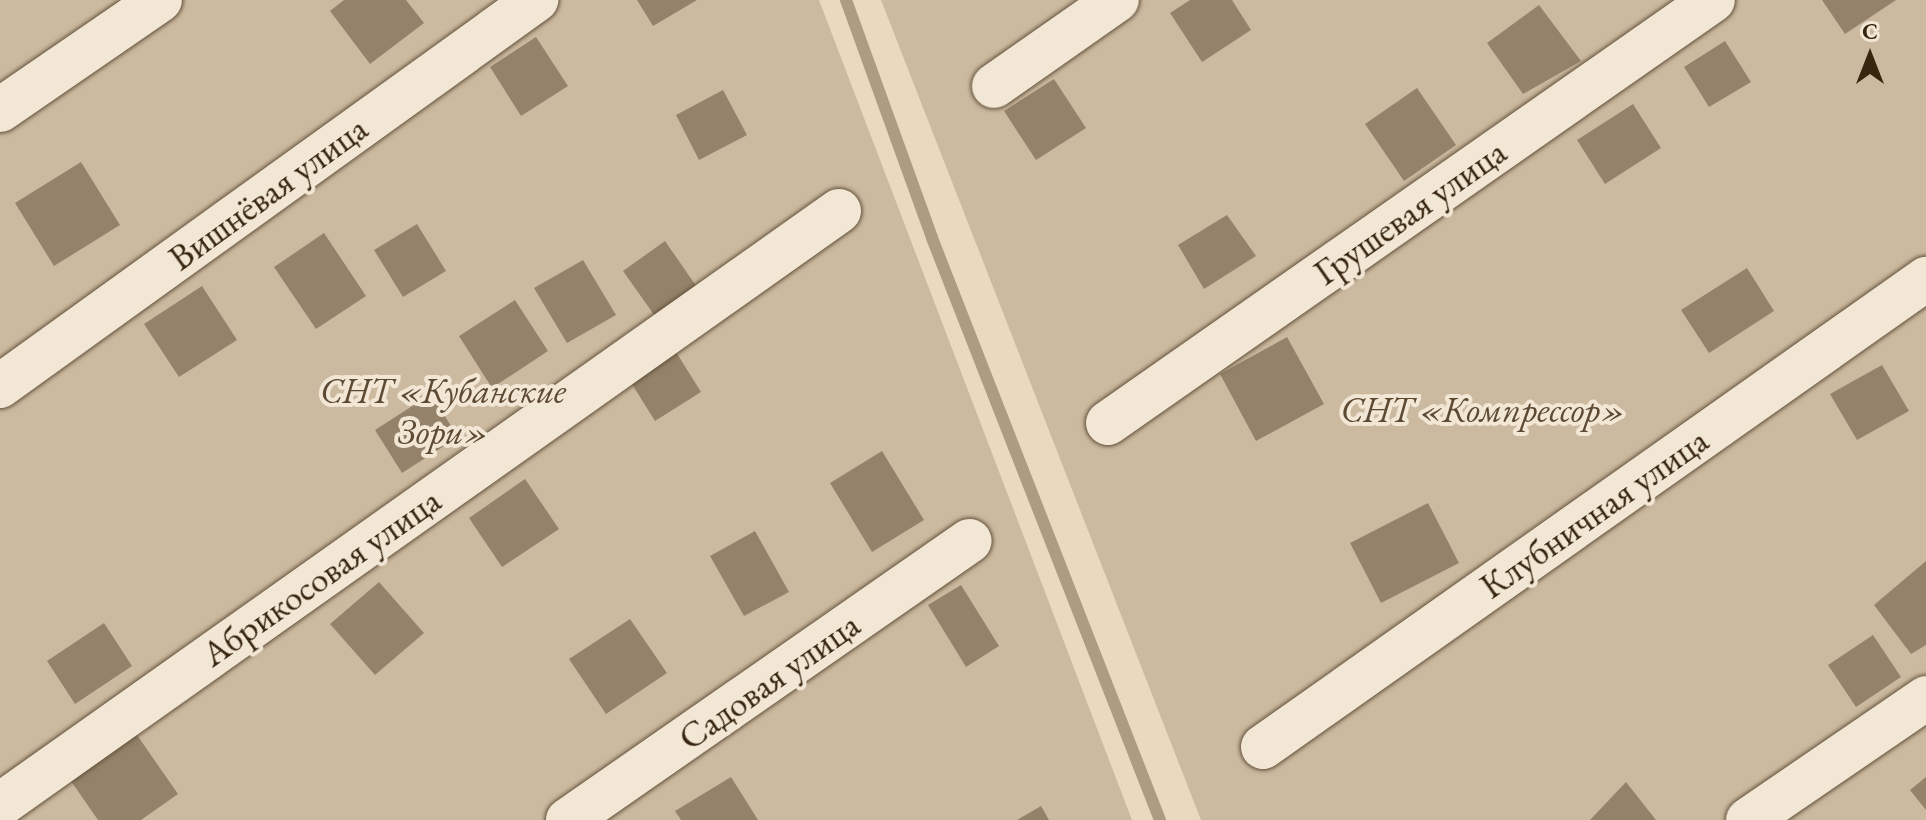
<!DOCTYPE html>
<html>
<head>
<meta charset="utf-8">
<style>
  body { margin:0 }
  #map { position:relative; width:1926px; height:820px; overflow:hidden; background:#ebd9be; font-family:"EB Garamond",serif }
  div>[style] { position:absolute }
  .green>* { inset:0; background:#ccbaa0 }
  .stream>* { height:12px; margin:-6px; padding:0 6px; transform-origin:6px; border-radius:6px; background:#ad9c82 }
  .building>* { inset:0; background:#94836a }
  .roads { filter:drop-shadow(0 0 2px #63523b) drop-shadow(0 0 2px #63523b) }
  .minor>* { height:44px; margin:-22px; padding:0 22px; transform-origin:22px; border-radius:22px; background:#f2e6d5 }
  span { translate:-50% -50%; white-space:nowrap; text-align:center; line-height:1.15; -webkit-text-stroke:8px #f2e6d5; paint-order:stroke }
  .street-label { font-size:36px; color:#36250f }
  .park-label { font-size:36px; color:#5c4a33; font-style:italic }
  .north { position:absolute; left:1830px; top:16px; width:80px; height:80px; -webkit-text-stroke:6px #f2e6d5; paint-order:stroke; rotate:0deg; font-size:22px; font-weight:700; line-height:32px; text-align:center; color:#36250f }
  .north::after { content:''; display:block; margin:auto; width:28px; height:36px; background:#36250f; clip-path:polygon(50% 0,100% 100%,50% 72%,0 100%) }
</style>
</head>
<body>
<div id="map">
  <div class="green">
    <div style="clip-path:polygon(0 0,819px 0,1132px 820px,0 820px)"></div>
    <div style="clip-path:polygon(881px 0,1926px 0,1926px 820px,1201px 820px)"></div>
  </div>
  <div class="stream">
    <div style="left:846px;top:0;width:253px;rotate:70.1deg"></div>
    <div style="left:932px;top:238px;width:625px;rotate:68.61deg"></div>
  </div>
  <div class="building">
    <div style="clip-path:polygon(344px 0,406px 0,424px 23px,370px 64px,330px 11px)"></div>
    <div style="clip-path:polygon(637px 0,697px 0,653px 26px)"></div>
    <div style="clip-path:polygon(1190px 0,1232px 0,1251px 30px,1202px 62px,1170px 13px)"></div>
    <div style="clip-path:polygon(1822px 0,1896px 0,1845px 34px)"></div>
    <div style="clip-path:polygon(1539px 5px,1581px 61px,1523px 94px,1487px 43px)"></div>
    <div style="clip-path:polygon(536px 37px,568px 86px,521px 116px,490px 67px)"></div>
    <div style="clip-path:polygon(1725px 41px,1751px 82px,1709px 107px,1684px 67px)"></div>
    <div style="clip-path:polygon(1054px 79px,1086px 128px,1036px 160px,1004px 111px)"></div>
    <div style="clip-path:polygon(1417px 88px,1456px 145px,1404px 181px,1365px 124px)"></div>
    <div style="clip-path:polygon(723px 90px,747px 135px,699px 160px,676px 115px)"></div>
    <div style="clip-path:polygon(1633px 104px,1661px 148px,1605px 184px,1577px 140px)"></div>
    <div style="clip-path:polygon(81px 162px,120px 225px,54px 266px,15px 203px)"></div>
    <div style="clip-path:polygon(1227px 215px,1256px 256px,1204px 289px,1178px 245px)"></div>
    <div style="clip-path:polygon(417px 224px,446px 271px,403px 297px,374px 250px)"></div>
    <div style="clip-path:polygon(324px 233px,366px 296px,316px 329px,274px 267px)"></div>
    <div style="clip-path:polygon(665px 241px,699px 290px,657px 319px,623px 271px)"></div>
    <div style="clip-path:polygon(583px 260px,616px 315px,567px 343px,534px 288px)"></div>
    <div style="clip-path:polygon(1747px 268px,1774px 311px,1709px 353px,1681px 310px)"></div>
    <div style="clip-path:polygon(202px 286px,237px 340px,179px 377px,144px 324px)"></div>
    <div style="clip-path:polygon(515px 300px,548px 351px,492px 388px,459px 336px)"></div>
    <div style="clip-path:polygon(1287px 337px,1324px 404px,1256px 441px,1220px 374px)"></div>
    <div style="clip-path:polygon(676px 352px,701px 392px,655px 421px,630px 381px)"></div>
    <div style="clip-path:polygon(1882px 365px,1909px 411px,1857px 440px,1830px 394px)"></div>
    <div style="clip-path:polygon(431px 394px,458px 437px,402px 473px,375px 430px)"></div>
    <div style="clip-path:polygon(882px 451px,924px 520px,872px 552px,830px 483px)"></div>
    <div style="clip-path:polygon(525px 479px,559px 529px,502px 567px,469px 518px)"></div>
    <div style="clip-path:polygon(1428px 503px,1459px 563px,1381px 603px,1350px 543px)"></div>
    <div style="clip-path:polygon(755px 531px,789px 592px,744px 616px,710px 556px)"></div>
    <div style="clip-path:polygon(1926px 561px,1926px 645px,1911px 654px,1874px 605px)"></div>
    <div style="clip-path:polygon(379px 582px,424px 633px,375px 675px,330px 624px)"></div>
    <div style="clip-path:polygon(961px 585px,999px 646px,966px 667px,928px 605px)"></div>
    <div style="clip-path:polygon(630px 619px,667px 673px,606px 714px,569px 659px)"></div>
    <div style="clip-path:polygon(104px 623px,132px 666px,75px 704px,47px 661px)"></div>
    <div style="clip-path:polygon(1873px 635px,1901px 677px,1856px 707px,1828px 665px)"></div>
    <div style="clip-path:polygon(137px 735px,178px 794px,141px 820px,98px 820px,71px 781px)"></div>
    <div style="clip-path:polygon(731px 777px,758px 820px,681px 820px,675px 811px)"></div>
    <div style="clip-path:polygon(1926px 777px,1926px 810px,1910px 790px)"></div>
    <div style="clip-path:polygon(1626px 782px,1656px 820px,1590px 820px)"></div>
    <div style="clip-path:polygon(1041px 806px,1049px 820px,1017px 820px)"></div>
  </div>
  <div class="roads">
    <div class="minor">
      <div style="left:994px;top:86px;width:150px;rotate:-35deg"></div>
      <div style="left:0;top:110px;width:194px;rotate:-34.5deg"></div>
      <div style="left:0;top:386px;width:661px;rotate:-35.76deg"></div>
      <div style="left:1108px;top:423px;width:738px;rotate:-34.96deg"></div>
      <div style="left:1263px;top:747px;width:812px;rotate:-35.22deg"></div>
      <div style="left:0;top:805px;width:1028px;rotate:-35.3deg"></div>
      <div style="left:568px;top:820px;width:489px;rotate:-34.8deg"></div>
      <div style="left:1748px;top:820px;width:216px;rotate:-34.4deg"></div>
    </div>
  </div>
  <div class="street-label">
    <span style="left:268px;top:193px;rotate:-36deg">Вишнёвая улица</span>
    <span style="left:1410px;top:212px;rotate:-35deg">Грушевая улица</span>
    <span style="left:1594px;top:513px;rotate:-35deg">Клубничная улица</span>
    <span style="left:321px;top:577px;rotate:-35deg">Абрикосовая улица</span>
    <span style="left:769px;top:681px;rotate:-35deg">Садовая улица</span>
  </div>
  <div class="park-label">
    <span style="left:443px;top:411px">СНТ «Кубанские<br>Зори»</span>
    <span style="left:1483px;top:410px">СНТ «Компрессор»</span>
  </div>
  <div class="north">С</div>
</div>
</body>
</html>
